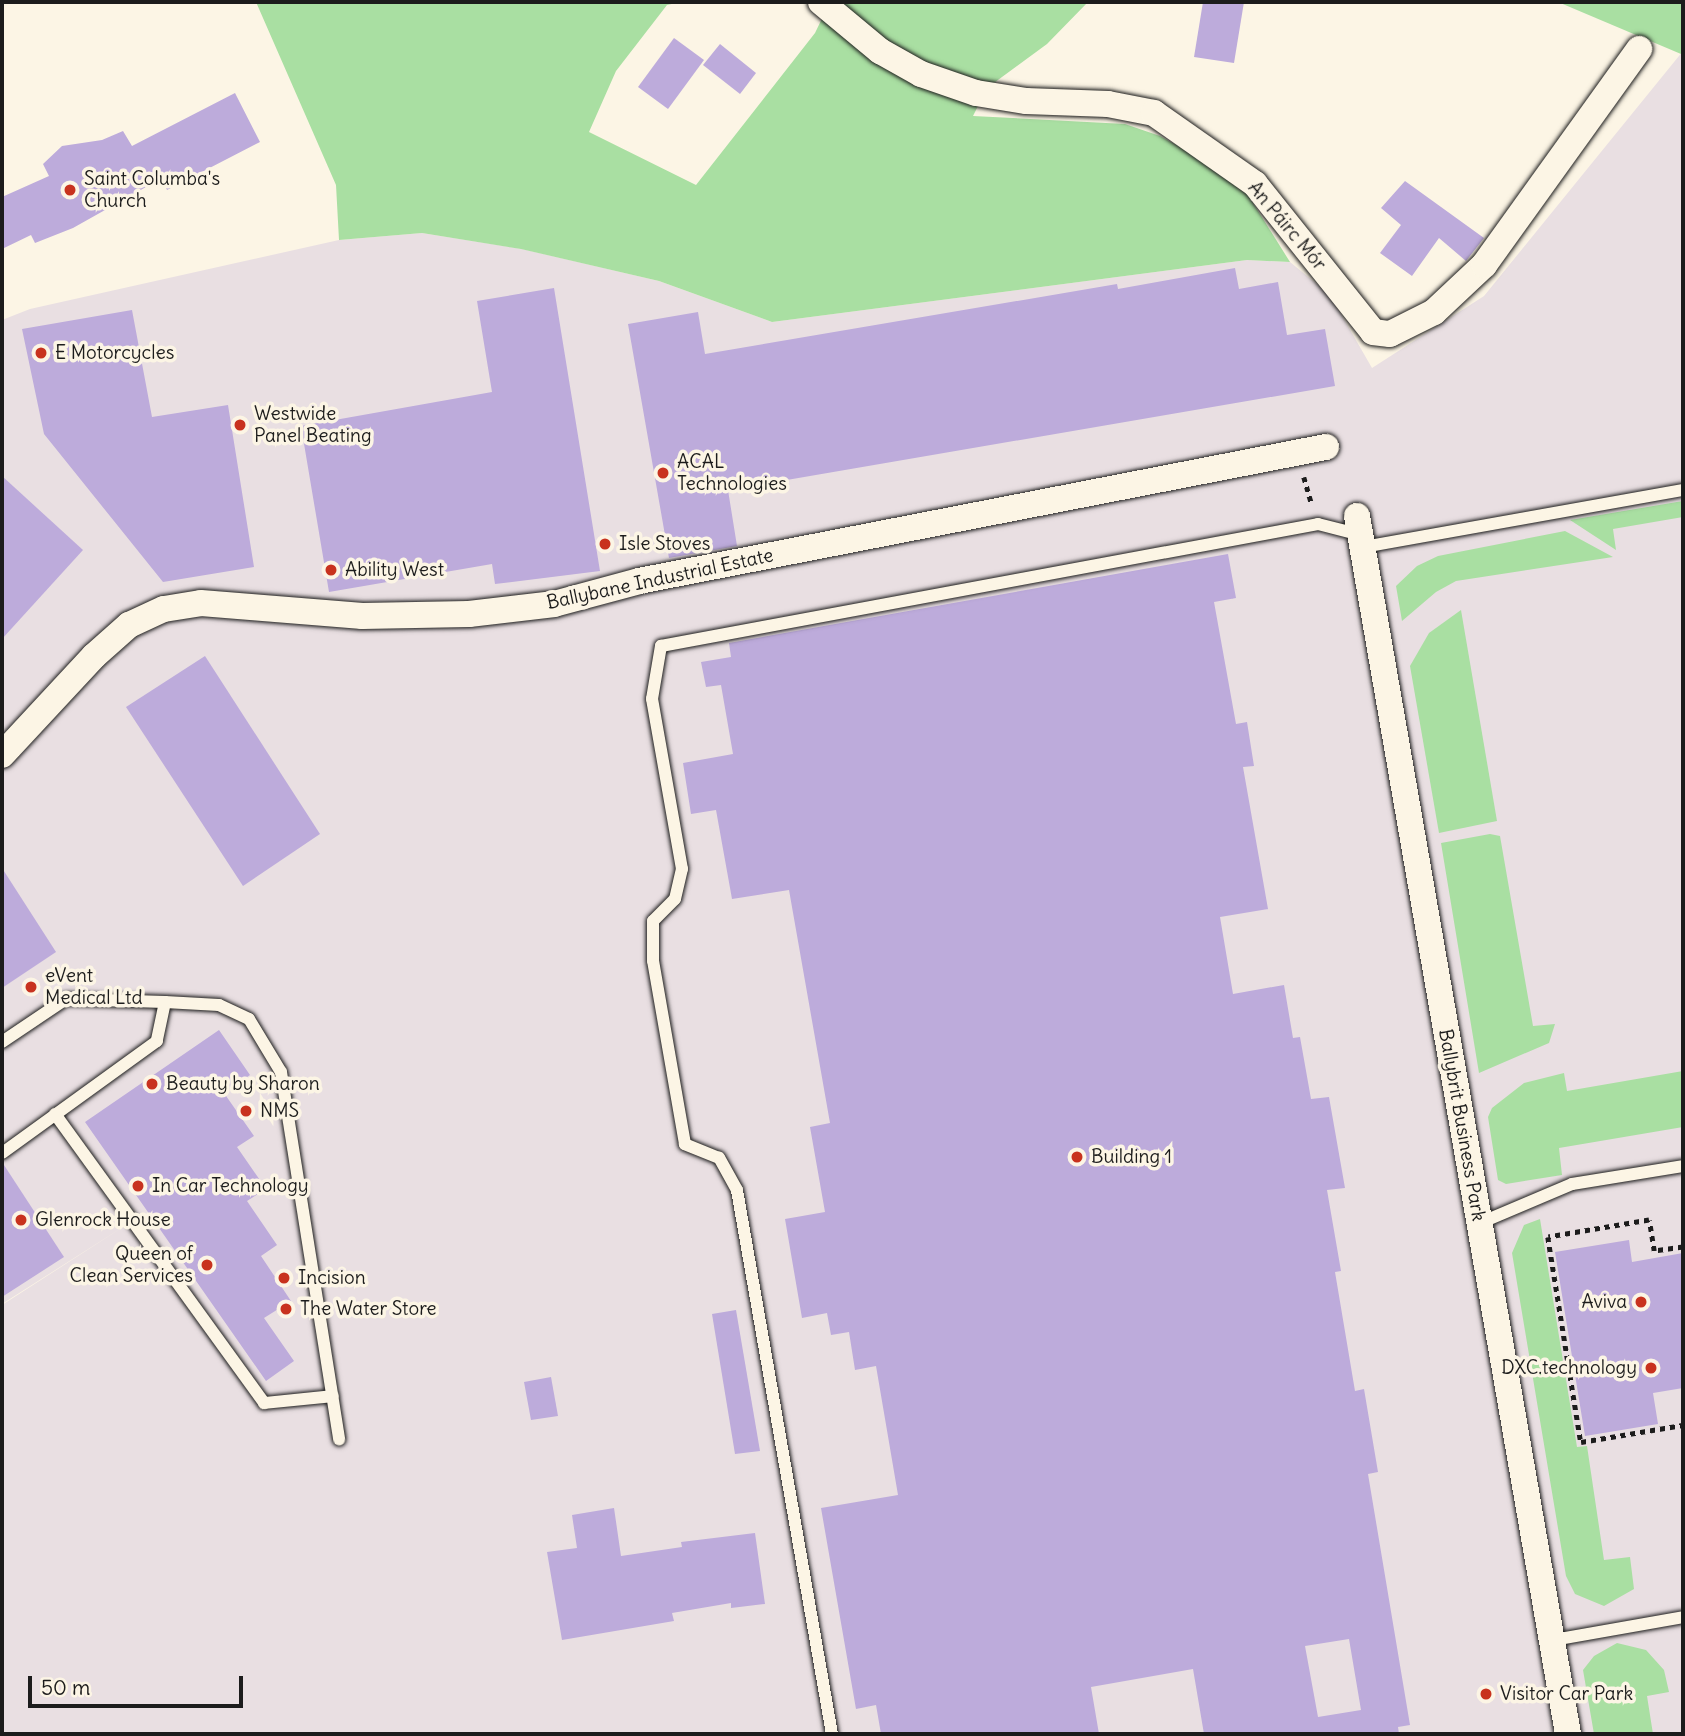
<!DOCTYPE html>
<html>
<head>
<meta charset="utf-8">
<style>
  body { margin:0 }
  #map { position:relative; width:1685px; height:1736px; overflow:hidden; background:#fcf5e5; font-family:Delius,sans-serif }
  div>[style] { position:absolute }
  .built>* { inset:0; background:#e9dfe2 }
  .green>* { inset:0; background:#a9dfa2 }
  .building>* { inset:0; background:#bdabdb }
  .path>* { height:4.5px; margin-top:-2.25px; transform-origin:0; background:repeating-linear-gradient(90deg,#1c1c1c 0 5px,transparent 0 10px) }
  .roads { filter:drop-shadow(0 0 2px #1c1c1c) drop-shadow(0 0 2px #1c1c1c) }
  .service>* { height:12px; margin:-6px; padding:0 6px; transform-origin:6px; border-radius:6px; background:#fcf5e5 }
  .minor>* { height:26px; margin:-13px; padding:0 13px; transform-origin:13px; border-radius:13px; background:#fcf5e5 }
  .dots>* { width:19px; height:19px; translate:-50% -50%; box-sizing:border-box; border:4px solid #fcf5e5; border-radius:50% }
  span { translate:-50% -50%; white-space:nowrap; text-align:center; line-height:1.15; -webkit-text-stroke:7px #fcf5e5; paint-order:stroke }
  .poi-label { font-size:19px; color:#1c1c1c }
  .left { translate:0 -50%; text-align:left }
  .right { translate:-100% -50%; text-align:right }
  .street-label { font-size:19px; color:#1c1c1c }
  .frame { position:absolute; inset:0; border:4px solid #1c1c1c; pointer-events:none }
  .scale { position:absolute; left:28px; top:1676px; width:215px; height:32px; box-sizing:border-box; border:4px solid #1c1c1c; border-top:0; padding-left:9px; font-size:21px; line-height:24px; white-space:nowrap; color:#1c1c1c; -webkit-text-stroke:5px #fcf5e5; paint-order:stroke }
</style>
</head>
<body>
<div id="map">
  <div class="built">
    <div style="clip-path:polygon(1683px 51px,1683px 1734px,2px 1734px,2px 1305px,126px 1225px,2px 1304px,2px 320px,30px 309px,339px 240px,422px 233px,522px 249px,659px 281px,772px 322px,1247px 260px,1290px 262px,1330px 295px,1372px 368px,1484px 296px)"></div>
  </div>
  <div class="green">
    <div style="clip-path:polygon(256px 2px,681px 2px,667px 5px,616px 71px,589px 132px,696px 185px,815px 33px,830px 2px,1088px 2px,1047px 44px,987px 88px,973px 116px,1125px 124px,1160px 136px,1196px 156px,1248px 195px,1290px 262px,1247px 260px,772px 322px,659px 281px,521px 249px,422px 233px,339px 240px,336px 185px)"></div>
    <div style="clip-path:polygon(1558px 2px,1683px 2px,1683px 51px,1681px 54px)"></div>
    <div style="clip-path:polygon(1683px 501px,1683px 517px,1613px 529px,1616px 550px,1570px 520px)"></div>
    <div style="clip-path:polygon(1565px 531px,1613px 557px,1456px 581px,1436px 592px,1402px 621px,1396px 586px,1417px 566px,1438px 556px)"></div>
    <div style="clip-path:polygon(1461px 610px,1497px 821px,1439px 833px,1410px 666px,1429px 633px)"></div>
    <div style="clip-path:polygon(1490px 834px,1500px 836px,1533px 1026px,1555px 1024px,1549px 1043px,1479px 1073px,1441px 843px)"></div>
    <div style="clip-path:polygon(1683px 1071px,1683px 1127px,1559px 1148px,1562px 1175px,1506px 1184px,1498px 1180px,1488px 1117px,1492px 1108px,1524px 1083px,1564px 1073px,1567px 1091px)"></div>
    <div style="clip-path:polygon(1540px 1219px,1577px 1447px,1587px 1446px,1604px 1560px,1630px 1557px,1634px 1589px,1604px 1606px,1575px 1594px,1566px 1576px,1512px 1253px,1524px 1225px)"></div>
    <div style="clip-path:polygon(1617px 1643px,1646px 1650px,1664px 1670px,1669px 1692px,1647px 1696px,1653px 1734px,1594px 1734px,1583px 1670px,1594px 1656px)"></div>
  </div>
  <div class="building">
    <div style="clip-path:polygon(1203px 2px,1244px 2px,1234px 63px,1194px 57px)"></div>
    <div style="clip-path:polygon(674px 38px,704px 60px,668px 109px,638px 87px)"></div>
    <div style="clip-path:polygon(720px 44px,756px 73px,740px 94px,703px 65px)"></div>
    <div style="clip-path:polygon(235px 93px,260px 142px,167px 190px,162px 178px,73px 228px,35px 243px,31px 235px,2px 249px,2px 197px,49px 176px,43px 164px,62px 146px,102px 140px,123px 131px,132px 146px)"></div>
    <div style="clip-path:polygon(1405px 181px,1484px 238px,1466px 261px,1439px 238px,1412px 276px,1380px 253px,1401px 225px,1381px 208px)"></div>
    <div style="clip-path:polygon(1235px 268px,1239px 289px,1278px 282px,1287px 335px,1325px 329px,1335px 386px,728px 490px,737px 546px,669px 558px,628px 324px,698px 312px,705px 354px,1117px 284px,1118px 289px)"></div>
    <div style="clip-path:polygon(554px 288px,600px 571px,495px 584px,492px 564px,329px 592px,301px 426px,492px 392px,477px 301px)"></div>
    <div style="clip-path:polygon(132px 310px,152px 417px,228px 405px,254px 567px,163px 582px,44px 434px,22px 329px)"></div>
    <div style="clip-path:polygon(2px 476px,83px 550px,2px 639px)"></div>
    <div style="clip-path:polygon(evenodd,1228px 554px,1236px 598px,1214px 602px,1236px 724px,1247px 722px,1254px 766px,1243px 767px,1268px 909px,1220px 917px,1233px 994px,1284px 985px,1293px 1038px,1300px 1037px,1311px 1099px,1329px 1097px,1345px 1188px,1327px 1190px,1341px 1271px,1335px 1272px,1355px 1391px,1364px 1389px,1378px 1472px,1368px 1474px,1410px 1725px,1398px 1727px,1399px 1734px,1204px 1734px,1193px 1669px,1091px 1687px,1099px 1734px,881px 1734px,876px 1705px,856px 1709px,821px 1508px,898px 1495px,876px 1366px,855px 1370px,849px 1332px,831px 1335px,827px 1313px,802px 1318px,785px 1219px,825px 1212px,810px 1127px,830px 1123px,789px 890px,732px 899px,716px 810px,691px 814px,683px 763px,733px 754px,721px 685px,706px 687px,701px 662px,731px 657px,729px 643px,1228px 554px,1349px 1639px,1361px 1710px,1318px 1717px,1305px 1646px,1349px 1639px)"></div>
    <div style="clip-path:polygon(205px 656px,320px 834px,243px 886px,126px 707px)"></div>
    <div style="clip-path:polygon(2px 868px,56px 952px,2px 988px)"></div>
    <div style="clip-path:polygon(219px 1030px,250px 1075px,224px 1093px,254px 1136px,237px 1147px,266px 1189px,247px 1201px,277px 1245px,261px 1256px,291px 1301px,264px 1318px,294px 1361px,266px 1381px,85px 1122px)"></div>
    <div style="clip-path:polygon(2px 1162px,64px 1257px,2px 1297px)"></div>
    <div style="clip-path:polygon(1629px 1240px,1632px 1262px,1683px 1253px,1683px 1388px,1653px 1393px,1658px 1424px,1585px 1436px,1555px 1252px)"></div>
    <div style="clip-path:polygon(736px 1310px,760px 1451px,735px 1454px,712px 1314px)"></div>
    <div style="clip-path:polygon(551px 1377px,558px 1416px,531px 1420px,524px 1382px)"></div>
    <div style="clip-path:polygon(614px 1508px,621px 1556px,682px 1547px,681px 1542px,755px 1533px,765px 1604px,731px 1608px,731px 1603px,672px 1613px,674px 1621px,562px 1640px,547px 1552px,577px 1548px,572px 1515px)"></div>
  </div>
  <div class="path">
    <div style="left:1304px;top:477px;width:29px;rotate:74deg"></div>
    <div style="left:1683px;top:1247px;width:29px;rotate:172deg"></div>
    <div style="left:1654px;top:1251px;width:31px;rotate:-99deg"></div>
    <div style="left:1649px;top:1220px;width:102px;rotate:170.4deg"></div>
    <div style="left:1548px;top:1237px;width:208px;rotate:80.9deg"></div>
    <div style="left:1581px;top:1442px;width:103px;rotate:-9.5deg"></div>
  </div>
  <div class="roads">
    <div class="service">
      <div style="left:1363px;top:547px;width:325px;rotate:-10.1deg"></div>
      <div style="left:165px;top:1002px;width:54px;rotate:3.2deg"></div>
      <div style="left:219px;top:1005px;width:33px;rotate:25deg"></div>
      <div style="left:249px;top:1019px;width:62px;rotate:58.9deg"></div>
      <div style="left:281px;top:1072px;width:372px;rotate:81deg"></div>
      <div style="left:2px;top:1042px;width:77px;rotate:-33.9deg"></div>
      <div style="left:66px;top:999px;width:99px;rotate:1.7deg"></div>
      <div style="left:165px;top:1002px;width:40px;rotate:102deg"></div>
      <div style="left:157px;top:1041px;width:191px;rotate:144.1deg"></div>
      <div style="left:55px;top:1114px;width:357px;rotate:54.1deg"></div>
      <div style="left:264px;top:1403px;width:69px;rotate:-5.8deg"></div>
      <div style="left:1480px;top:1223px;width:100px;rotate:-23deg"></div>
      <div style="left:1572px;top:1184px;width:112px;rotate:-9.2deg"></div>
      <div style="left:1553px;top:1640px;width:132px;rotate:-10deg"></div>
      <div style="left:832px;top:1734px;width:552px;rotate:-99.91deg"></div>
      <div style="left:737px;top:1190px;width:37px;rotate:-119deg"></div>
      <div style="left:719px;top:1158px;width:37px;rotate:-158deg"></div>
      <div style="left:685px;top:1144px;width:186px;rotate:-99.9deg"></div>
      <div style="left:653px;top:961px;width:40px;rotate:-90deg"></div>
      <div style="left:653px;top:921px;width:31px;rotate:-45deg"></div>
      <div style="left:675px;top:899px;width:31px;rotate:-77deg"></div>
      <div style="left:682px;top:869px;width:173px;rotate:-100deg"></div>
      <div style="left:652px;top:699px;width:54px;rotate:-80.4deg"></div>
      <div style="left:661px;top:646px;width:668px;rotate:-10.52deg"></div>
      <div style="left:1318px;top:524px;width:44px;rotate:14.3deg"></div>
    </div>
    <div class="minor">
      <div style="left:821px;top:2px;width:77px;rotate:39.7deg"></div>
      <div style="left:880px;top:51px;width:47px;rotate:29.3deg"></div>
      <div style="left:921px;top:74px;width:58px;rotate:19.1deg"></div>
      <div style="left:976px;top:93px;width:51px;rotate:9.1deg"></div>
      <div style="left:1026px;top:101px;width:82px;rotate:2.1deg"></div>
      <div style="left:1108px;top:104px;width:47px;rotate:11.1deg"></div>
      <div style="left:1154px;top:113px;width:123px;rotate:35.1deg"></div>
      <div style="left:1255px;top:184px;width:189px;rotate:51.4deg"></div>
      <div style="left:1373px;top:332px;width:17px;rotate:7deg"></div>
      <div style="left:1390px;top:334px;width:49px;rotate:-26.6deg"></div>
      <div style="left:1434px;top:312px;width:69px;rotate:-43.2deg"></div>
      <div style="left:1484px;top:265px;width:266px;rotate:-54.3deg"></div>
      <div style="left:1357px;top:516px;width:1236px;rotate:80.17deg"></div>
      <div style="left:2px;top:755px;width:135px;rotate:-47.1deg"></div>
      <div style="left:94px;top:656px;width:47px;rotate:-41.5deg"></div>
      <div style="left:129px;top:625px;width:38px;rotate:-25deg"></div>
      <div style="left:164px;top:609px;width:37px;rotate:-9deg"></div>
      <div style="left:201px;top:603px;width:162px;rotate:4.6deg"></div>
      <div style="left:362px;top:616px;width:107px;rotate:-1.1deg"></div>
      <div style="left:469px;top:614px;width:86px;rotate:-6.7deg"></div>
      <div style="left:554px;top:604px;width:88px;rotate:-15.1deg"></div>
      <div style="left:639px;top:581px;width:700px;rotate:-11.04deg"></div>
    </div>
  </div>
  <div class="dots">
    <div style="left:70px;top:190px;background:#c8321e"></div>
    <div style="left:41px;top:353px;background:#c8321e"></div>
    <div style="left:240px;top:425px;background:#c8321e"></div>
    <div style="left:663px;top:473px;background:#c8321e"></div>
    <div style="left:605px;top:544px;background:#c8321e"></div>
    <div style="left:331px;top:570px;background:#c8321e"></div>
    <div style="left:31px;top:987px;background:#c8321e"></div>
    <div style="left:152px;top:1084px;background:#c8321e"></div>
    <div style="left:246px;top:1111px;background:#c8321e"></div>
    <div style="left:1077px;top:1157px;background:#c8321e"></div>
    <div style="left:138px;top:1186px;background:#c8321e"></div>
    <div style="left:21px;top:1220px;background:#c8321e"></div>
    <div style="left:207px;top:1265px;background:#c8321e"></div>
    <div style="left:284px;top:1278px;background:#c8321e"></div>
    <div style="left:1641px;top:1302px;background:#c8321e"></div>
    <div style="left:286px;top:1309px;background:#c8321e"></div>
    <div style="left:1651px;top:1368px;background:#c8321e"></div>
    <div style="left:1486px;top:1694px;background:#c8321e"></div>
  </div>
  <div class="poi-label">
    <span class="left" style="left:84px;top:190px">Saint Columba's<br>Church</span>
    <span class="left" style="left:55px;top:353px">E Motorcycles</span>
    <span class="left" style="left:254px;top:425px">Westwide<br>Panel Beating</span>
    <span class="left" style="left:677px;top:473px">ACAL<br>Technologies</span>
    <span class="left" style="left:619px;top:544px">Isle Stoves</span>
    <span class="left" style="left:345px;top:570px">Ability West</span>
    <span class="left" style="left:45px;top:987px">eVent<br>Medical Ltd</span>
    <span class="left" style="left:166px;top:1084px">Beauty by Sharon</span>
    <span class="left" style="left:260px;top:1111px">NMS</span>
    <span class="left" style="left:1091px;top:1157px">Building 1</span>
    <span class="left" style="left:152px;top:1186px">In Car Technology</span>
    <span class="left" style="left:35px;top:1220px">Glenrock House</span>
    <span class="right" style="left:193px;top:1265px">Queen of<br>Clean Services</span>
    <span class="left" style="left:298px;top:1278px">Incision</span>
    <span class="right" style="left:1627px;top:1302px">Aviva</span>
    <span class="left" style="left:300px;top:1309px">The Water Store</span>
    <span class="right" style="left:1637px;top:1368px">DXC.technology</span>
    <span class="left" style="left:1500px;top:1694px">Visitor Car Park</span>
  </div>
  <div class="street-label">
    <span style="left:1287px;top:226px;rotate:50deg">An Páirc Mór</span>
    <span style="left:660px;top:579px;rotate:-12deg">Ballybane Industrial Estate</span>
    <span style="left:1462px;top:1125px;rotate:80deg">Ballybrit Business Park</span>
  </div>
  <div class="frame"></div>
  <div class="scale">50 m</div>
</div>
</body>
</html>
